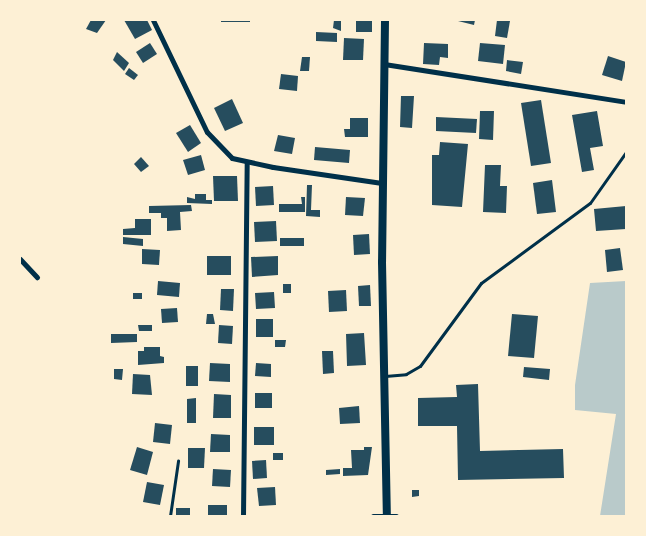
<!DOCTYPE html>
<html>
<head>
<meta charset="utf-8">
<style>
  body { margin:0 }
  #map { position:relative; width:646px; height:536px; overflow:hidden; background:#fdf0d5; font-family:"IBM Plex Sans",sans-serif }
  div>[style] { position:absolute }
  .green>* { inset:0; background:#b9caca }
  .building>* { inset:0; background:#264d5e }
  .service>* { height:3px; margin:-1.5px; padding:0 1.5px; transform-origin:1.5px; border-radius:1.5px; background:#003049 }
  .minor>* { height:5px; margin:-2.5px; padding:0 2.5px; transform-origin:2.5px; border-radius:2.5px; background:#003049 }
  .tertiary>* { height:8px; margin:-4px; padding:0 4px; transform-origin:4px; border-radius:4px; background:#003049 }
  span { translate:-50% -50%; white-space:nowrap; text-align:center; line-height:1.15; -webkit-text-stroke:4px #fdf0d5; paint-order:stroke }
  .frame { position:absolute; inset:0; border:21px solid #fdf0d5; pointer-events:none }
</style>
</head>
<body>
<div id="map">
  <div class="green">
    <div style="clip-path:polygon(626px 281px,626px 516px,600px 516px,616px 414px,575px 410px,575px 385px,590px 283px)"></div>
  </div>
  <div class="building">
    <div style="clip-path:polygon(91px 20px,106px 20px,97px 33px,86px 29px)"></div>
    <div style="clip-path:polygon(124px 20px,147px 20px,152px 30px,135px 39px)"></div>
    <div style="clip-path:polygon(221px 20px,250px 20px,250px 22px,221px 22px)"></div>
    <div style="clip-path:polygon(334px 20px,341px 20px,341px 31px,333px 28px)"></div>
    <div style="clip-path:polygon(356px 20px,372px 20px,372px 32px,356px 32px)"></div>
    <div style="clip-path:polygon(454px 20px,475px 20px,474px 25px)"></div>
    <div style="clip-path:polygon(497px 20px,510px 21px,507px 38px,495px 36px)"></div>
    <div style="clip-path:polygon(316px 32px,337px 33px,337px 42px,316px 41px)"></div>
    <div style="clip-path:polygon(344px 38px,364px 39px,363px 60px,343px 60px)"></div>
    <div style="clip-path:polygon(150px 43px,157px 54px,143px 63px,136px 52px)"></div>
    <div style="clip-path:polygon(424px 43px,448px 44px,448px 58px,440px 57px,439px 65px,423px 64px)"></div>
    <div style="clip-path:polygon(480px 43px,505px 45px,503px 64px,478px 61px)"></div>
    <div style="clip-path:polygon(117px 52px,129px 63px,124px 71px,113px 60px)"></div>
    <div style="clip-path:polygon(608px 56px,626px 62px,622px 81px,602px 75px)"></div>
    <div style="clip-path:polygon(302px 57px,310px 57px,309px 71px,300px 71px)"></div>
    <div style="clip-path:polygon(507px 60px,523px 62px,521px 74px,506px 71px)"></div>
    <div style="clip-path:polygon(129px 68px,138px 75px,134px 80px,125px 74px)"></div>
    <div style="clip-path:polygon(281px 74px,298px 76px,297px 91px,279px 89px)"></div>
    <div style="clip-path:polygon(401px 96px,414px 96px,412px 128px,400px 127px)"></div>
    <div style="clip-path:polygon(232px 99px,243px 123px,225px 131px,214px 108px)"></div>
    <div style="clip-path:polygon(541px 100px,551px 163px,531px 166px,521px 103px)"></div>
    <div style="clip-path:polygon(480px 111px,494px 111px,493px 140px,479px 139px)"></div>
    <div style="clip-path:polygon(597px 111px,603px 146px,590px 148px,594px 170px,582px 172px,572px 115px)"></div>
    <div style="clip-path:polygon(436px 117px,477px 119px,476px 133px,436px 131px)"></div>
    <div style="clip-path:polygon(350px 118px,368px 118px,368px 137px,345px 137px,344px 129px,350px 129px)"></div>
    <div style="clip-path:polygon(190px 125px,201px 143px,188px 152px,176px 133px)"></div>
    <div style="clip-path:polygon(278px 135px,295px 138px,292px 154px,274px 151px)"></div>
    <div style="clip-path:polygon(440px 142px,468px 144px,462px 207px,432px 205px,432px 155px,439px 155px)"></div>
    <div style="clip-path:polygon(315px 147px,350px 150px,349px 163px,314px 160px)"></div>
    <div style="clip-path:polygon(201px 155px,205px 170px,188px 175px,183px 160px)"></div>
    <div style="clip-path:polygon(141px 157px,149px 166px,141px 172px,134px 164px)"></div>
    <div style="clip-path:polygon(485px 165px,501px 165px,500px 186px,507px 186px,506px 213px,483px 212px)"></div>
    <div style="clip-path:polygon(213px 176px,237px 176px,238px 201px,214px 201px)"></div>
    <div style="clip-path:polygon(552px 180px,556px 212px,537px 214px,533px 183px)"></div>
    <div style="clip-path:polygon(307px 185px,312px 185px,311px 210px,320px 210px,320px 217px,306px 216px)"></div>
    <div style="clip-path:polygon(273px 186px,274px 205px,256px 206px,255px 187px)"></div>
    <div style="clip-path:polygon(195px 194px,206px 194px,206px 200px,212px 200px,212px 204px,187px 203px,187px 197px,195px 199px)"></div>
    <div style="clip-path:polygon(301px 197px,305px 197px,305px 212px,279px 212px,279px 204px,302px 204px)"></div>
    <div style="clip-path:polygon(346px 197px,365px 198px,363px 216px,345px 215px)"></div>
    <div style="clip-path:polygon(191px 205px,192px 211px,180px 212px,181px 230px,167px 231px,167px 218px,161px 218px,161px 213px,149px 213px,149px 206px)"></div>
    <div style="clip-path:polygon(626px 206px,626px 229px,596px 231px,594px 209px)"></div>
    <div style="clip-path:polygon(135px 219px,151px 219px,151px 235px,123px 235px,123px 229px,135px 228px)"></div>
    <div style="clip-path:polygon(276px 221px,277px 241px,255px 242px,254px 222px)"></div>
    <div style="clip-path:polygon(369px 234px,370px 254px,354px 255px,353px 235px)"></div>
    <div style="clip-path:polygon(123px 237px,143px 239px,143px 246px,123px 244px)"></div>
    <div style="clip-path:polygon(280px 238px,304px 238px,304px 246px,280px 246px)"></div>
    <div style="clip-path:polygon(620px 248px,623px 270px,607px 272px,605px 250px)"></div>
    <div style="clip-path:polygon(142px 249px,160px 250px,159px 265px,142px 264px)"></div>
    <div style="clip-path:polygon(207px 256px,231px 256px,231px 275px,207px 275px)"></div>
    <div style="clip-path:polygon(278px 256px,278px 275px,252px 277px,251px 257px)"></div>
    <div style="clip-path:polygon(158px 281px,180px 283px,179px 297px,157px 295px)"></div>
    <div style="clip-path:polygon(283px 284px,291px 284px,291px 293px,283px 293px)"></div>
    <div style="clip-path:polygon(370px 285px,371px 306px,359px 306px,358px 286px)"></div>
    <div style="clip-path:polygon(221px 289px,234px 289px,233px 311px,220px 310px)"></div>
    <div style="clip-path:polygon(346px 290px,347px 311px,329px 312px,328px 291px)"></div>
    <div style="clip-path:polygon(274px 292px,275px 308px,256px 309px,255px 293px)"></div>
    <div style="clip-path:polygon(133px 293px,142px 293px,142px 299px,133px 299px)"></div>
    <div style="clip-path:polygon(177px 308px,178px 322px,162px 323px,161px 309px)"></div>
    <div style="clip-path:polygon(207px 314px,213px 314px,215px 324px,206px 324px)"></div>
    <div style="clip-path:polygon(512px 314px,538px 316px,534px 358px,508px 356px)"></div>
    <div style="clip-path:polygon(256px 319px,273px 319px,273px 337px,256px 337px)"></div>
    <div style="clip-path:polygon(138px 325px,152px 325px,152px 331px,139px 331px)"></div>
    <div style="clip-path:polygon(219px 325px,233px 326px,232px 344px,218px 343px)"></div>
    <div style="clip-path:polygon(364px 333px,366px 365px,347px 366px,346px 334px)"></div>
    <div style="clip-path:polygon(111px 334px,137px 334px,137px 342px,111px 343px)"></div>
    <div style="clip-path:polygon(275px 340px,286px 340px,285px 347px,275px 347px)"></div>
    <div style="clip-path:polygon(144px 347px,160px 347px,160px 356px,164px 357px,164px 363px,138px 365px,138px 351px,144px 351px)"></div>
    <div style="clip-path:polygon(322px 351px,333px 351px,334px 373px,323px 374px)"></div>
    <div style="clip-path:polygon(210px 363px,230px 364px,230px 382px,209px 381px)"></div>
    <div style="clip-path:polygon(256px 363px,271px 364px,271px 377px,255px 376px)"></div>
    <div style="clip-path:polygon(186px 366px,198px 366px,198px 386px,186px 386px)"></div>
    <div style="clip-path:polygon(524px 367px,550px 369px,549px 380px,523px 377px)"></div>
    <div style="clip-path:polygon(114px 369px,123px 369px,122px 380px,114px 379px)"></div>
    <div style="clip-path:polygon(133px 374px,150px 375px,152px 395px,132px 394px)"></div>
    <div style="clip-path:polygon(478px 384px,480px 451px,563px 449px,564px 478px,458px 480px,457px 426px,418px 426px,418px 398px,457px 397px,456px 385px)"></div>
    <div style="clip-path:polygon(255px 393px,272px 393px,272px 408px,255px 408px)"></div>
    <div style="clip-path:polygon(214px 394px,231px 395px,231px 418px,213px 418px)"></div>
    <div style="clip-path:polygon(196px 398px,196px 423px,187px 423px,187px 399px)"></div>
    <div style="clip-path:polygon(359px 406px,360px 423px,340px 424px,339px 408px)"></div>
    <div style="clip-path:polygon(155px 423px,172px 425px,170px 444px,153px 442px)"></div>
    <div style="clip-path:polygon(254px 427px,274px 427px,274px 445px,254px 445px)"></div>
    <div style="clip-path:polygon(211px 434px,230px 435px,230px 452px,210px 452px)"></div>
    <div style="clip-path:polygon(137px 447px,153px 452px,147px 475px,130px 470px)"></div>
    <div style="clip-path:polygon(364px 447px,372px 447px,368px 475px,343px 476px,343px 468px,352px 468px,351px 450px,364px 450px)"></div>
    <div style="clip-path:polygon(188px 448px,205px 448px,204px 468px,188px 468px)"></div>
    <div style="clip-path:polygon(273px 453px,283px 453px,283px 460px,273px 460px)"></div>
    <div style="clip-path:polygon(266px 460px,267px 478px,253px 479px,252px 461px)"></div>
    <div style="clip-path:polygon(213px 469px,231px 470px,230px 487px,212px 486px)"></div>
    <div style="clip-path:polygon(340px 469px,340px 474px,326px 475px,326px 470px)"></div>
    <div style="clip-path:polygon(147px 482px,164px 485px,160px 505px,143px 502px)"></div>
    <div style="clip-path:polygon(275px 487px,276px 505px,259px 506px,257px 488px)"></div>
    <div style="clip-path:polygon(412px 490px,419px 490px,419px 496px,412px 497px)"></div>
    <div style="clip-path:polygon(208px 505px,227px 505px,227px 516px,208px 516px)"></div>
    <div style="clip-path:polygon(176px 508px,190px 508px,190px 516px,176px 516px)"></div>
  </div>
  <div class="service">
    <div style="left:385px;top:376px;width:21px;rotate:-5deg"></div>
    <div style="left:406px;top:374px;width:16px;rotate:-30deg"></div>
    <div style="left:420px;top:366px;width:103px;rotate:-53.7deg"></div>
    <div style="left:481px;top:283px;width:135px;rotate:-36.3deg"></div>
    <div style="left:590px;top:203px;width:62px;rotate:-54.8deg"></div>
    <div style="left:170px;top:516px;width:56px;rotate:-81.7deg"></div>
  </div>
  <div class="minor">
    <div style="left:153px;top:20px;width:124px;rotate:64.3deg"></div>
    <div style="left:207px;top:132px;width:36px;rotate:46deg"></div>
    <div style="left:232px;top:158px;width:42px;rotate:12.4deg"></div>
    <div style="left:273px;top:167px;width:110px;rotate:8.4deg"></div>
    <div style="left:384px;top:64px;width:245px;rotate:8.9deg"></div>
    <div style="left:20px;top:259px;width:25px;rotate:47deg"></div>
    <div style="left:243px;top:516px;width:353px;rotate:-89.4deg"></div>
    <div style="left:373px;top:516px;width:23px"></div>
  </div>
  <div class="tertiary">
    <div style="left:385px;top:20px;width:242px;rotate:90.7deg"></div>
    <div style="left:382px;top:262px;width:254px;rotate:88.9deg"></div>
  </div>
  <div class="frame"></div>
</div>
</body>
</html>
